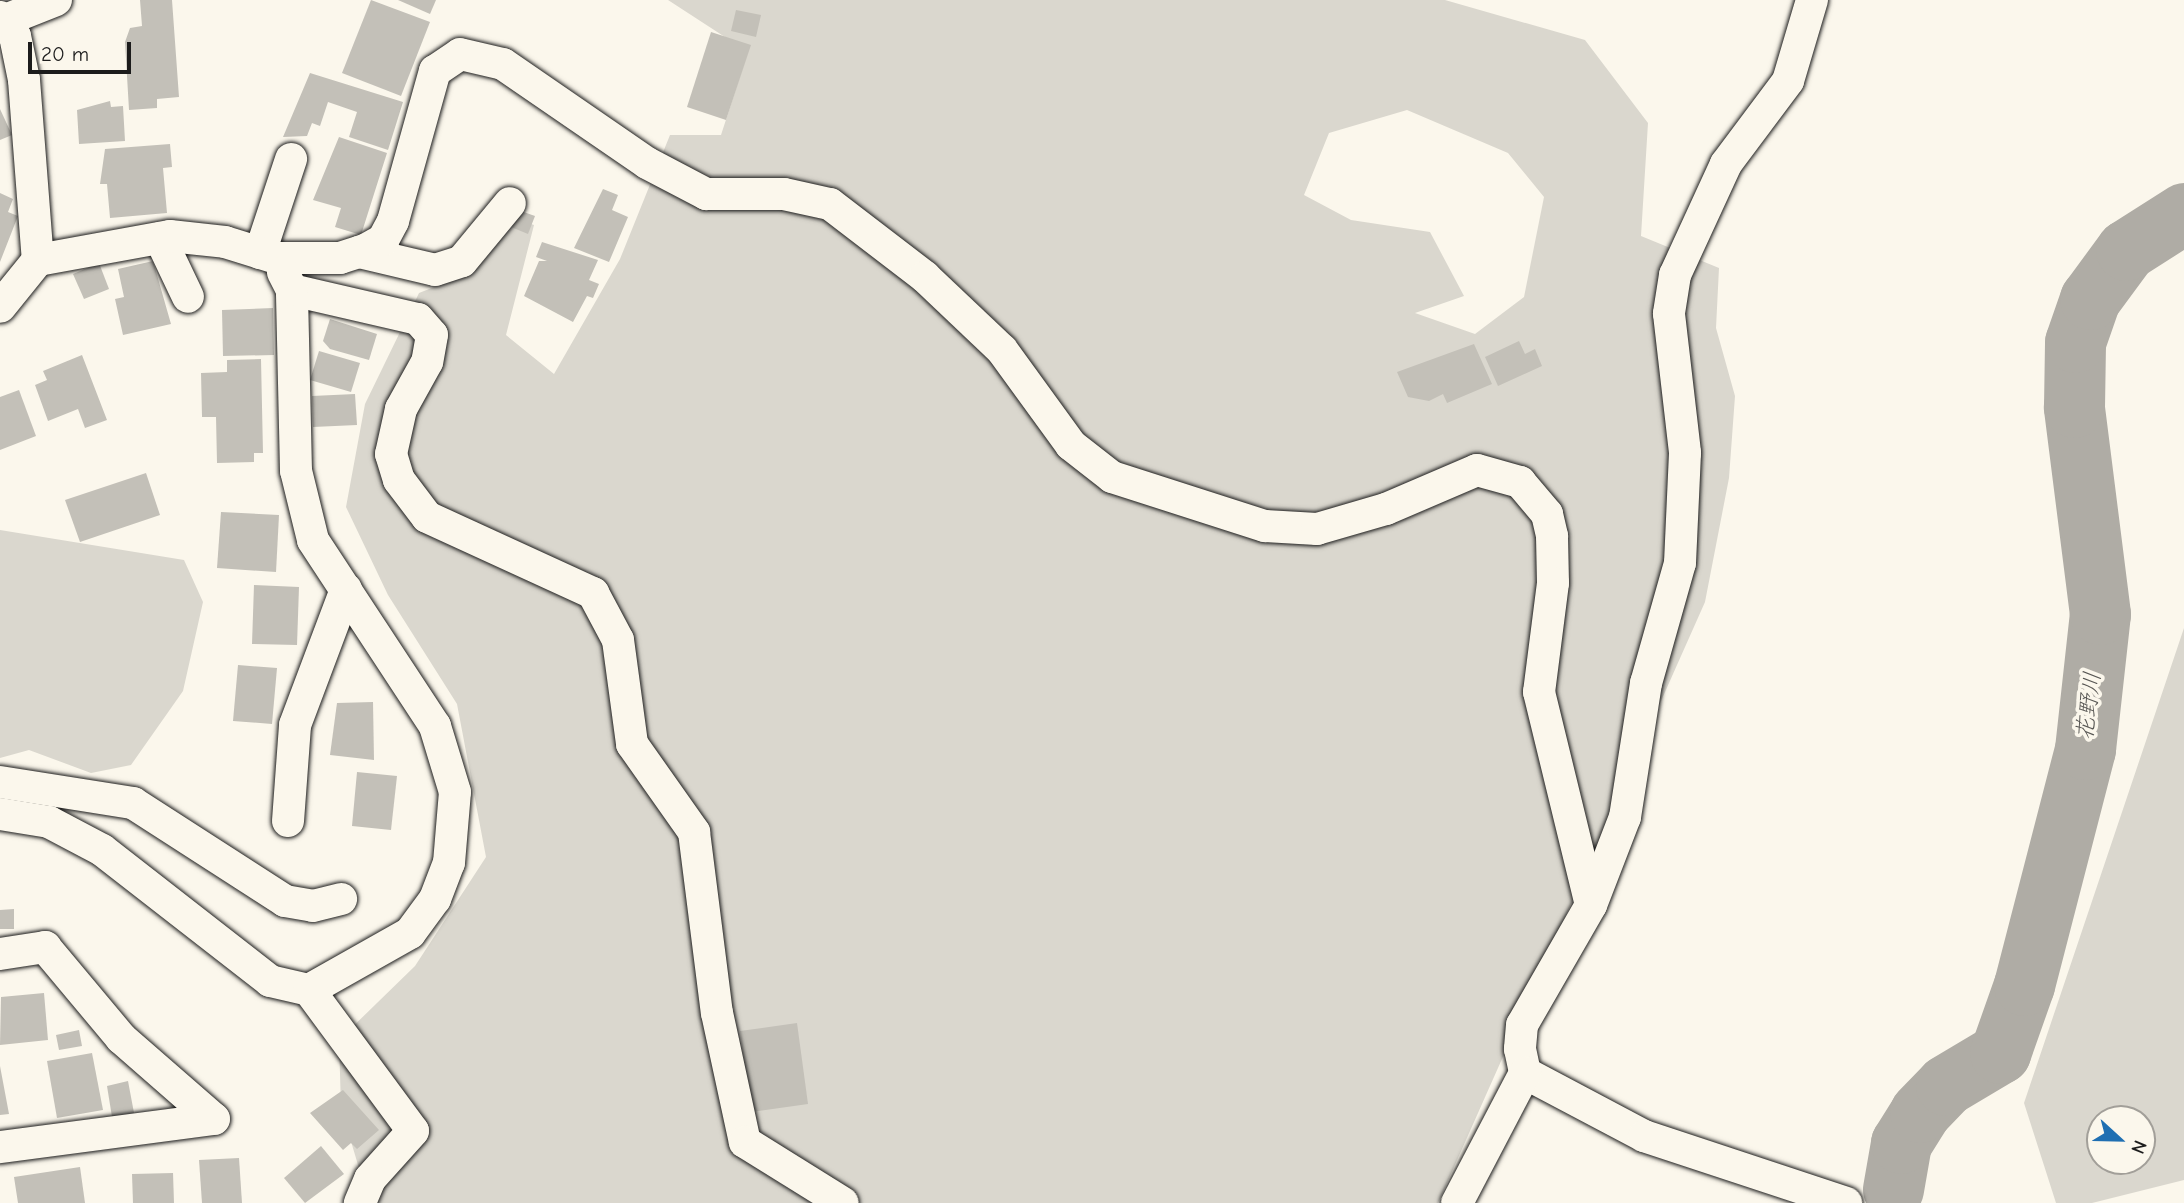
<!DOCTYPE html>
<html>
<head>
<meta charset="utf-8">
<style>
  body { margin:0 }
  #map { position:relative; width:2184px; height:1203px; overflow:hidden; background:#fbf7ec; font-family:"Comic Neue","Klee One",sans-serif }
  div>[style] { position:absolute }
  .green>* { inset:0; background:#dad7ce }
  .river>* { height:61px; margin:-30.5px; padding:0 30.5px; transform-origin:30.5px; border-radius:30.5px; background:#afaca5 }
  .building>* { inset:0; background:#c3c0b8 }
  .roads { filter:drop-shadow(0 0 2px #1c1c1c) drop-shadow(0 0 2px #1c1c1c) }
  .street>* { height:32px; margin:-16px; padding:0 16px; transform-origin:16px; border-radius:16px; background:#fbf7ec }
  span { translate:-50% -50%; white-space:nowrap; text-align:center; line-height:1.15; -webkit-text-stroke:7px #fbf7ec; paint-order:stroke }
  .water-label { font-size:23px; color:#575653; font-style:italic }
  .north { position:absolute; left:2086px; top:1105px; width:70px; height:70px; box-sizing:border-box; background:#fbf7ec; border:2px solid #a29f99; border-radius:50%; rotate:112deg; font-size:19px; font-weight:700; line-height:28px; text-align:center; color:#1c1c1c }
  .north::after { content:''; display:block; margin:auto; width:24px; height:32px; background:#1f6fb2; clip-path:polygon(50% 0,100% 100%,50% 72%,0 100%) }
  .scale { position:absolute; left:28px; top:42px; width:103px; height:32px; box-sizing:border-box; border:4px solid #1c1c1c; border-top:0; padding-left:9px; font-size:21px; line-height:24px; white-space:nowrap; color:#1c1c1c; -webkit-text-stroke:5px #fbf7ec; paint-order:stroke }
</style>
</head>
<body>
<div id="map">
  <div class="green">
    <div style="clip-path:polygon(evenodd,668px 0,1445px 0,1585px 40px,1648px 123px,1641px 236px,1719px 268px,1716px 328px,1735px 396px,1729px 478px,1705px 602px,1438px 1203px,354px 1203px,364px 1185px,341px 1108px,339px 1040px,415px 966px,486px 857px,457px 704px,388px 595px,346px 507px,365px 404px,419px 293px,470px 273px,501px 214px,534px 225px,506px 335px,554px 374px,620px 259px,670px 135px,721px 135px,748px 52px,668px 0,1407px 110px,1508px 153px,1544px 197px,1524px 297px,1475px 334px,1415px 313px,1464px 296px,1430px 232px,1351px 220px,1304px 195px,1329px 133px,1407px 110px)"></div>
    <div style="clip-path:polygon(0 530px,184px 560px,203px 602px,183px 691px,131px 765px,91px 773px,29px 750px,0 758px)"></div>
    <div style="clip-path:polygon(evenodd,2184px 628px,2184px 1180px,2092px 1203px,2056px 1203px,2024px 1103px,2184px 628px,2100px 1119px,2142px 1119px,2142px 1161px,2100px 1161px,2100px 1119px)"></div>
  </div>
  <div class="river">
    <div style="left:1893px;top:1189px;width:47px;rotate:-80.1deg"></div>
    <div style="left:1901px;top:1143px;width:36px;rotate:-58deg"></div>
    <div style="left:1920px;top:1112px;width:37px;rotate:-46deg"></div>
    <div style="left:1946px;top:1085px;width:63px;rotate:-30.7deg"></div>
    <div style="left:2000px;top:1053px;width:72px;rotate:-70.6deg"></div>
    <div style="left:2024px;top:985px;width:244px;rotate:-75.5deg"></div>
    <div style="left:2085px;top:749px;width:136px;rotate:-83.7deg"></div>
    <div style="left:2100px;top:614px;width:209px;rotate:-97.2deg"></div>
    <div style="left:2074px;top:407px;width:65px;rotate:-89.1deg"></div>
    <div style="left:2075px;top:342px;width:46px;rotate:-70.8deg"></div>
    <div style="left:2090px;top:299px;width:61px;rotate:-53.7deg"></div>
    <div style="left:2126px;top:250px;width:69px;rotate:-32.5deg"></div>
  </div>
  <div class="building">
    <div style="clip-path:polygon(140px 0,172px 0,179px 97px,157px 99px,157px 108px,129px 110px,125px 42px,130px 28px,142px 26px)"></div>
    <div style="clip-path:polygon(371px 0,430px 22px,401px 96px,342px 73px)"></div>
    <div style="clip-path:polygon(398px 0,436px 0,430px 14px)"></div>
    <div style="clip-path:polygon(736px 10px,761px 15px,756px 37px,731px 31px)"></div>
    <div style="clip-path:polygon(711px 32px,751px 45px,726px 120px,687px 107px)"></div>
    <div style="clip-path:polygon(310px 73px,403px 102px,388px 150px,349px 137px,357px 112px,328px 102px,320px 126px,312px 123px,307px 136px,283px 137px)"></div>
    <div style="clip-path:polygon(110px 101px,111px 107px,123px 106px,125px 141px,79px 144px,77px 110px)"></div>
    <div style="clip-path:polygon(0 109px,12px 135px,0 140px)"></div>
    <div style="clip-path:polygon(339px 137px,387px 153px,361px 235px,335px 227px,341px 208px,313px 200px)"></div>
    <div style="clip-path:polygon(170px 144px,172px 167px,163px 168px,167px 213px,110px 218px,107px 184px,100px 184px,105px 149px)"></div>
    <div style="clip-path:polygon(603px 189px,618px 195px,612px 210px,628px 217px,609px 262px,574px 248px)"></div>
    <div style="clip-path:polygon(0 193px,13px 199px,8px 212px,18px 216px,0 262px)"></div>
    <div style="clip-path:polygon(518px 210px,535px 216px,528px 234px,511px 227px)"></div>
    <div style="clip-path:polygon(542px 242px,598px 260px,589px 280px,599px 284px,593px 298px,587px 296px,573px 322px,524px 296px,539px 261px,547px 261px,536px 257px)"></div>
    <div style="clip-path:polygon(153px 261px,171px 324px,123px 335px,115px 299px,124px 297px,118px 269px)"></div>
    <div style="clip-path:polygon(99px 263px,109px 289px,84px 299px,73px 274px)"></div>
    <div style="clip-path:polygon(273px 308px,274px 355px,223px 356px,222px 310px)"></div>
    <div style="clip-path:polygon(330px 319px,377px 334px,369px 360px,330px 349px,323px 341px)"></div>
    <div style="clip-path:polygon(1519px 341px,1525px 354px,1535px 349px,1542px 366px,1498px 386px,1485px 357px)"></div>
    <div style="clip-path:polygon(1474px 344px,1492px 384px,1447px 403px,1443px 394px,1429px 401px,1408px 397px,1397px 372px)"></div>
    <div style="clip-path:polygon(319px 351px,360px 363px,351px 392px,310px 380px)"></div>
    <div style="clip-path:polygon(82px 355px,107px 420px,85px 428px,78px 409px,48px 421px,35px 385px,47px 380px,43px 371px)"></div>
    <div style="clip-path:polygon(261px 359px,263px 453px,254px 453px,254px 462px,217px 463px,216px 417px,202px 417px,201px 373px,227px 372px,227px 360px)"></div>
    <div style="clip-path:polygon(19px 390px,36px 436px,0 450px,0 397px)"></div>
    <div style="clip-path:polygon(355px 394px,357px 425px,313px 427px,312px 396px)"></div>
    <div style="clip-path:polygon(146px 473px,160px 515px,80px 542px,65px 500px)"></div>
    <div style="clip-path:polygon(221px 512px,279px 515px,276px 572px,217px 568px)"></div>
    <div style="clip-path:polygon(254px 585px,299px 587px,297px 645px,252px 644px)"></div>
    <div style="clip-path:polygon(238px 665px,277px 668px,272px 724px,233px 721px)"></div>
    <div style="clip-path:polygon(373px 702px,374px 760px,330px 755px,337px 703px)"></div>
    <div style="clip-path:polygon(357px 772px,397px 776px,391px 830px,352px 826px)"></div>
    <div style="clip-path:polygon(14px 909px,14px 929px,0 929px,0 910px)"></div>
    <div style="clip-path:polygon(44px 993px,48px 1040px,0 1045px,1px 997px)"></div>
    <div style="clip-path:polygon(797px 1023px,808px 1104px,751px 1112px,740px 1031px)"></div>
    <div style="clip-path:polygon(79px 1030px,82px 1046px,59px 1050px,56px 1035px)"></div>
    <div style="clip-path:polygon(92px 1053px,103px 1110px,57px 1118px,47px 1061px)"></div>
    <div style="clip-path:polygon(0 1066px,9px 1114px,0 1115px)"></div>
    <div style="clip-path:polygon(128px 1081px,134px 1113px,112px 1117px,107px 1086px)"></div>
    <div style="clip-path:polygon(343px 1090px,379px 1130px,357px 1149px,351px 1143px,343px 1150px,310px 1113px)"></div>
    <div style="clip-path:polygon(321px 1146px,344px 1174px,305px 1203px,284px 1178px)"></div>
    <div style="clip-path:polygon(239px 1158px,242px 1203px,202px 1203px,199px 1160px)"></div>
    <div style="clip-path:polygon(80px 1167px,85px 1203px,18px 1203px,14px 1177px)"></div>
    <div style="clip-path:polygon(173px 1173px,174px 1203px,133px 1203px,132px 1174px)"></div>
  </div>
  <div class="roads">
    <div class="street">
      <div style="left:1812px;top:0;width:84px;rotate:106.5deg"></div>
      <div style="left:1788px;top:81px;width:104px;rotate:126.8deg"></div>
      <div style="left:1726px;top:164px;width:122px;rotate:114.7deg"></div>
      <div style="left:1675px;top:275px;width:39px;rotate:99deg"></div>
      <div style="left:1669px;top:314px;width:140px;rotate:83.4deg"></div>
      <div style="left:1685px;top:453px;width:110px;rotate:92.6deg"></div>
      <div style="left:1680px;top:563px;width:125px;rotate:105.8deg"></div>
      <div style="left:1646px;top:683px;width:136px;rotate:98.9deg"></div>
      <div style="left:1625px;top:817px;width:94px;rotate:111.1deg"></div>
      <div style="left:1591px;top:905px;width:138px;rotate:119.9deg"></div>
      <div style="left:1522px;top:1025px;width:24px;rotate:95deg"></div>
      <div style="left:1520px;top:1049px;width:25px;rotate:78deg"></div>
      <div style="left:1525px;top:1073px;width:135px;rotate:27.9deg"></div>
      <div style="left:1644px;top:1136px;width:213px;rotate:18.3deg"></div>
      <div style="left:0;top:17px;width:24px;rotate:52deg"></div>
      <div style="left:15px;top:36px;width:45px;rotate:78.4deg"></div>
      <div style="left:24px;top:80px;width:181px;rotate:85.6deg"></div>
      <div style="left:38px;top:260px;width:60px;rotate:129deg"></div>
      <div style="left:3px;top:21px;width:57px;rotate:-21.6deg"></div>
      <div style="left:160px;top:238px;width:65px;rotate:64.6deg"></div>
      <div style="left:359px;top:252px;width:78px;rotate:13.3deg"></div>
      <div style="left:435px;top:270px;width:28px;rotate:-18deg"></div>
      <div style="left:462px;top:261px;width:75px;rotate:-50.4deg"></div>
      <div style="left:260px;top:253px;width:99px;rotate:-71.7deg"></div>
      <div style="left:38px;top:260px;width:134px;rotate:-10.3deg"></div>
      <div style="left:170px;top:236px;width:55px;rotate:6.2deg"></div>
      <div style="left:225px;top:242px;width:53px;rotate:17.4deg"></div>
      <div style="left:276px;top:258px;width:64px"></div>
      <div style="left:340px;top:258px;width:26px;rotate:-18deg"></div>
      <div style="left:365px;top:250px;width:21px;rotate:-29deg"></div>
      <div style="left:383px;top:240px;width:21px;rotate:-62deg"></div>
      <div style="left:393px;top:221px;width:156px;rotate:-74.4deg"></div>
      <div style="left:435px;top:71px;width:30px;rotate:-34deg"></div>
      <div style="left:460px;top:54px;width:44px;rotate:13.1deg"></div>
      <div style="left:503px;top:64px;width:175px;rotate:34.5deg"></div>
      <div style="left:647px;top:163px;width:67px;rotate:27.7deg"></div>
      <div style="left:706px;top:194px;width:78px"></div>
      <div style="left:784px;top:194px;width:47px;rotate:12.3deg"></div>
      <div style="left:830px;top:204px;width:120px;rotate:37.5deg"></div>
      <div style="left:925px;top:277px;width:106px;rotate:43.5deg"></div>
      <div style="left:1002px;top:350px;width:117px;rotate:54deg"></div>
      <div style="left:1071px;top:445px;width:52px;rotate:38deg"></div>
      <div style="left:1112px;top:477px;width:161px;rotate:17.8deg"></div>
      <div style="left:1265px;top:526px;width:52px;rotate:3.3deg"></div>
      <div style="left:1317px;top:529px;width:72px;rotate:-16.2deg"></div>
      <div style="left:1386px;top:509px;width:99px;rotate:-23.2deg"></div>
      <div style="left:1477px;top:470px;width:45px;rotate:15.6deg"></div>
      <div style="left:1520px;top:482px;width:42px;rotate:49.8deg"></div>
      <div style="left:1547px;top:514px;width:23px;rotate:77deg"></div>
      <div style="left:1552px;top:536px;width:47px;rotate:88.8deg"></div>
      <div style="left:1553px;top:583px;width:110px;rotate:97.3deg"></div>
      <div style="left:1539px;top:692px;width:219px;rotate:76.3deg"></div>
      <div style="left:292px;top:290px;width:129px;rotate:13deg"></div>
      <div style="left:418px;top:319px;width:21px;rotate:49deg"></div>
      <div style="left:432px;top:335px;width:27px;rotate:100deg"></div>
      <div style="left:427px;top:362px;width:54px;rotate:119deg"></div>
      <div style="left:401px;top:409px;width:46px;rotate:102.5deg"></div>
      <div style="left:391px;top:454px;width:27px;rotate:73deg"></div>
      <div style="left:399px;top:480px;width:46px;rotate:52.9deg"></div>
      <div style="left:427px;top:517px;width:183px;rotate:24.6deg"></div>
      <div style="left:593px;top:593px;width:53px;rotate:62deg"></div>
      <div style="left:618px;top:640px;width:105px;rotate:82.3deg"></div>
      <div style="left:632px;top:744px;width:108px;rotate:54.8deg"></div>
      <div style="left:694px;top:832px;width:182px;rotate:82.8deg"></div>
      <div style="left:717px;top:1013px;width:132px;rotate:77.8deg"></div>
      <div style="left:745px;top:1142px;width:115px;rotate:31.9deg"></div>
      <div style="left:0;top:782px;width:135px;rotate:9deg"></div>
      <div style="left:133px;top:803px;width:181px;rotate:32.8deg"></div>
      <div style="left:285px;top:901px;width:28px;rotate:10deg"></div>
      <div style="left:313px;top:906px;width:29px;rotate:-14deg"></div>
      <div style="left:0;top:814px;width:50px;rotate:9.3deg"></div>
      <div style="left:49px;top:822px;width:60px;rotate:27.8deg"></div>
      <div style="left:102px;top:850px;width:213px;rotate:37.9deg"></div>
      <div style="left:270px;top:981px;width:40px;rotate:13deg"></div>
      <div style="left:309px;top:990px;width:116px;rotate:-29.4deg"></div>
      <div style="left:410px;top:933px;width:42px;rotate:-53.7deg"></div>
      <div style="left:435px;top:899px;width:39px;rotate:-69deg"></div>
      <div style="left:449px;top:863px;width:71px;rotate:-85.2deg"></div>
      <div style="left:455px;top:792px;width:69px;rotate:-106.9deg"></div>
      <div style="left:435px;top:726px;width:222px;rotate:-123.3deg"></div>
      <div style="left:313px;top:540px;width:71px;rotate:-103.8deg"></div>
      <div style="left:296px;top:471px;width:181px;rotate:-91.3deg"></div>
      <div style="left:292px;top:290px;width:20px;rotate:-117deg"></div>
      <div style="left:288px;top:821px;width:96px;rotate:-85.8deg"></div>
      <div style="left:295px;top:725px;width:145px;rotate:-69.4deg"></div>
      <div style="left:0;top:954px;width:46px;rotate:-8.8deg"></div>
      <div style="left:45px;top:947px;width:119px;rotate:50.1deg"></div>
      <div style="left:121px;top:1038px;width:123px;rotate:41.1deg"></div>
      <div style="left:214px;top:1119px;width:216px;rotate:172.5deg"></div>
      <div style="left:309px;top:990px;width:175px;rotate:53.6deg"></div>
      <div style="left:413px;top:1131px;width:64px;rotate:131.9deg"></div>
      <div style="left:370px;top:1179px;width:26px;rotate:113deg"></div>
      <div style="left:1457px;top:1203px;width:147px;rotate:-62.4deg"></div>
    </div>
  </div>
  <div class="water-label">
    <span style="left:2089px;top:706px;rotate:-83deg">花野川</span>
  </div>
  <div class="north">N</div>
  <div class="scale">20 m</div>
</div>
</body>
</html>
